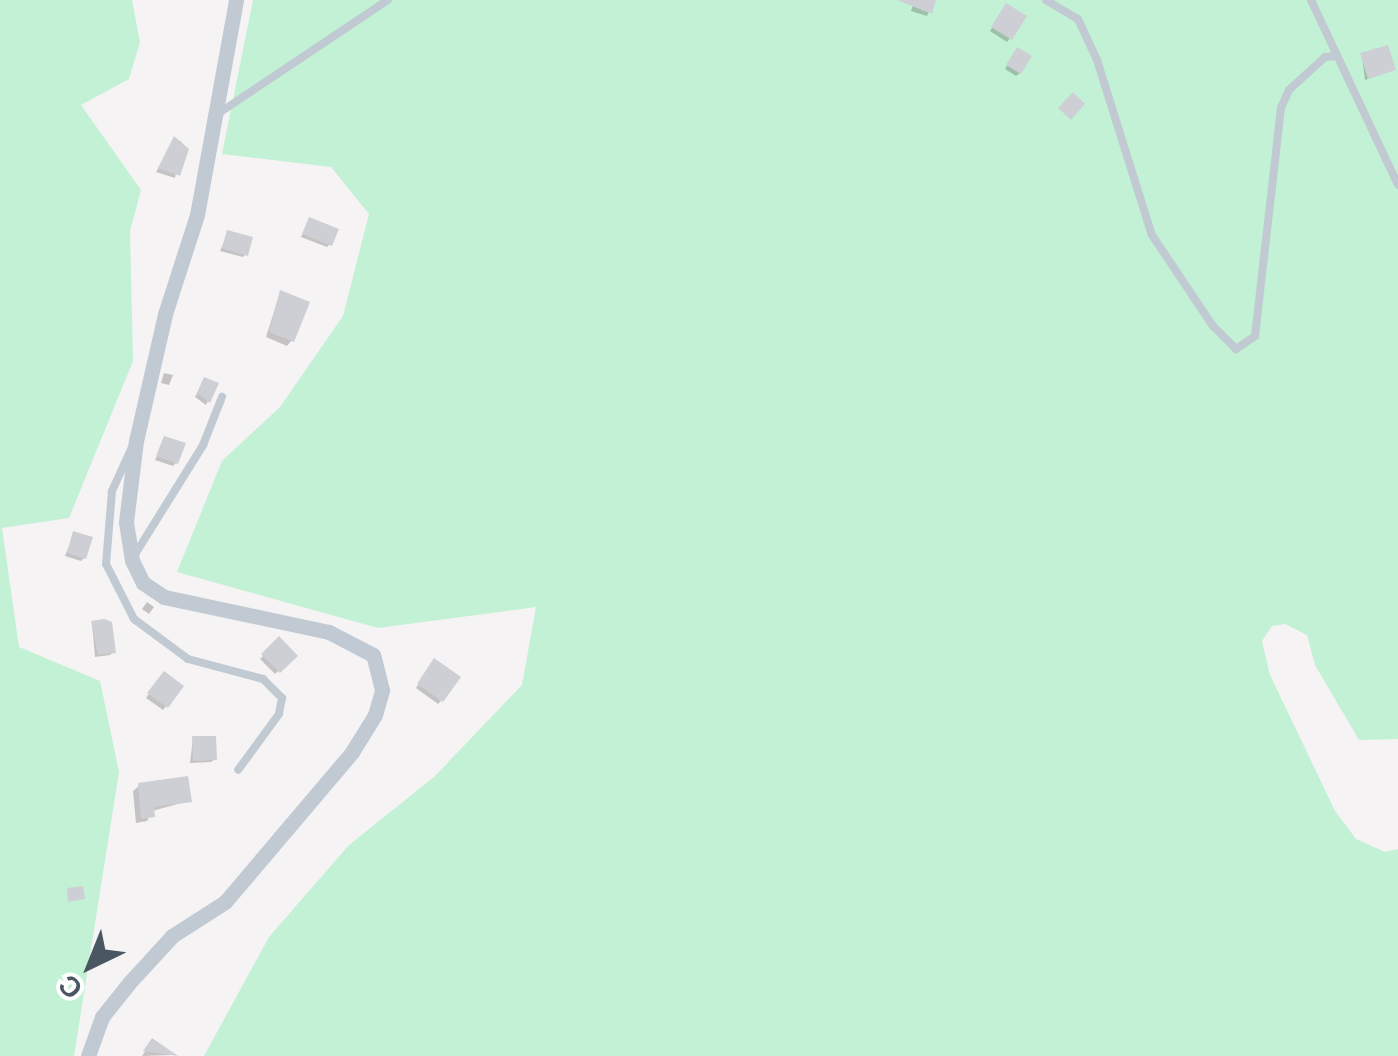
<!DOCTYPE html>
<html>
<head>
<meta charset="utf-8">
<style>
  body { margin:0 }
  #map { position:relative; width:1398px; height:1056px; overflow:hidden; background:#f5f3f3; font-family:Barlow,sans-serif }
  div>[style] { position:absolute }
  .green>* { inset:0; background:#c3f1d5 }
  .shadow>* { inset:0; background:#0003 }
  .building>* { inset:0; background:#cdcfd5 }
  .service>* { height:8px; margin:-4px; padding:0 4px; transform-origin:4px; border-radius:4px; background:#c1cad2 }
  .minor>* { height:15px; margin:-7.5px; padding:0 7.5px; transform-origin:7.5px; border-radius:7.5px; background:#c1cad2 }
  span { translate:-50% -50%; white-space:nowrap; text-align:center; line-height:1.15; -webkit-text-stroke:8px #fff; paint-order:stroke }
  .north { position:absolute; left:40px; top:916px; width:100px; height:100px; -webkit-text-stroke:8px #fff; paint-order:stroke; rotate:223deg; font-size:28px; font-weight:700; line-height:40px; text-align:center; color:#4a5661 }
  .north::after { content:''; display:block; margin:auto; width:35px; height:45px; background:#4a5661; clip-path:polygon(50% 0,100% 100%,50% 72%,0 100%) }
</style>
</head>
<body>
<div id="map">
  <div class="green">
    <div style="clip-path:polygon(0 0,132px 0,140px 42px,129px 79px,81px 105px,141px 190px,130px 231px,133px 361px,69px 518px,2px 528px,19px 647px,100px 681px,119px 772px,74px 1056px,0 1056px)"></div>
    <div style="clip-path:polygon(253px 0,1398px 0,1398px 739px,1359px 740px,1315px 665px,1307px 635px,1285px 624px,1272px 626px,1262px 641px,1270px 675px,1335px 811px,1356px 839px,1385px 852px,1398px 849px,1398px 1056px,204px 1056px,269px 937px,349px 845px,434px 777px,522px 685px,536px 607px,378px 628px,177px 572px,222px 461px,280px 407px,343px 316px,369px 214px,331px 167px,222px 154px)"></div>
  </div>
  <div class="shadow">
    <div style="clip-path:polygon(915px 0,934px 0,927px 16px,911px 11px)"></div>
    <div style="clip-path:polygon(1004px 9px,1010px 38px,1007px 42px,990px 31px)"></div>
    <div style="clip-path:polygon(1014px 54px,1020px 73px,1016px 76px,1005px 69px)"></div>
    <div style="clip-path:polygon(1362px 56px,1393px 70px,1365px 80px)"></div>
    <div style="clip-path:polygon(175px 139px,182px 142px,175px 178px,156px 172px)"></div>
    <div style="clip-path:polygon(310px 220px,330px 244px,327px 247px,301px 237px)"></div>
    <div style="clip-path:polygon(228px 233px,246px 254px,243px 257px,220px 251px)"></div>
    <div style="clip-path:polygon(280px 293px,292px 340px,287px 346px,266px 337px)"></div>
    <div style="clip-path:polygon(164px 373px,173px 375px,169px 385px,161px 383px)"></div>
    <div style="clip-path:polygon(204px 380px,216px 385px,206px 405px,195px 397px)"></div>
    <div style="clip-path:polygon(165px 438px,176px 463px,173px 466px,155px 460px)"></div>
    <div style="clip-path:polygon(74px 534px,84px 558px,81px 561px,65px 556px)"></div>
    <div style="clip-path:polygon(147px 602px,154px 607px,149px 614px,142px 609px)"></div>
    <div style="clip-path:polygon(92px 623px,113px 652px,110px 655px,95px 657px)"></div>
    <div style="clip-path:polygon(279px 640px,294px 656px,275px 674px,260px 659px)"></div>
    <div style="clip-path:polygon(432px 665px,441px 701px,438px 704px,416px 688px)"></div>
    <div style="clip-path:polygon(161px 677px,181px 687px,163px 710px,146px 698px)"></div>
    <div style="clip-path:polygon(193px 739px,215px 759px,211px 762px,190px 763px)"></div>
    <div style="clip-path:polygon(139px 786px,189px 801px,152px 811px,147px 821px,136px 823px,133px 791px)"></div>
    <div style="clip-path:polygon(150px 1044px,172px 1055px,142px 1056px)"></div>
  </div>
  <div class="building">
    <div style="clip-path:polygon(897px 0,936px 0,932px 14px)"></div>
    <div style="clip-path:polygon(1006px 3px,1027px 16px,1012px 40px,991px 27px)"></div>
    <div style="clip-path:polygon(1388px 45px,1396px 70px,1368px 79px,1360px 53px)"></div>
    <div style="clip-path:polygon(1017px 47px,1032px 56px,1021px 74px,1006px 65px)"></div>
    <div style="clip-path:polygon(1073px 92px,1085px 104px,1071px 120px,1058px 108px)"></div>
    <div style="clip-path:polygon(174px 136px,189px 149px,180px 176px,158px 168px)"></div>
    <div style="clip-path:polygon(309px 217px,339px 229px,332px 246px,302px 234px)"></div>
    <div style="clip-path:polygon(227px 230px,253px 237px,248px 256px,222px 248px)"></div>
    <div style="clip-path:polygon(280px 290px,310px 302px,294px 342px,269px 332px)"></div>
    <div style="clip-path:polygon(204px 377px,219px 383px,210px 403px,197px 393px)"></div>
    <div style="clip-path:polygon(164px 436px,186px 443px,178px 464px,156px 456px)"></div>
    <div style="clip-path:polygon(73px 531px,93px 537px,86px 559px,67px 553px)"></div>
    <div style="clip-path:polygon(104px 619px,112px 622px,116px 653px,98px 655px,91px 621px)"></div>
    <div style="clip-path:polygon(279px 636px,298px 656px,280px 673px,261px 654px)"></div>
    <div style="clip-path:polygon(434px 658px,461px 677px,443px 702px,417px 684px)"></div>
    <div style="clip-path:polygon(164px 671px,184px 686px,168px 708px,147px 693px)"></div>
    <div style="clip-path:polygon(192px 736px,216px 736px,217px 760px,193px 761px)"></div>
    <div style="clip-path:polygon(188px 776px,192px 802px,154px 807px,155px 817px,141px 819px,138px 783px)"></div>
    <div style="clip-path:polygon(83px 886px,85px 899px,68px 902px,67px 888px)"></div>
    <div style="clip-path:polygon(152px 1038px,178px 1056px,143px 1051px)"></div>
  </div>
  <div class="service">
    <div style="left:1046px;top:0;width:37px;rotate:31deg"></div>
    <div style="left:1078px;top:19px;width:45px;rotate:65.1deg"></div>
    <div style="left:1097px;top:60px;width:183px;rotate:72.6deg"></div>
    <div style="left:1152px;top:235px;width:110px;rotate:56.2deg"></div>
    <div style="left:1213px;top:326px;width:33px;rotate:45deg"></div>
    <div style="left:1236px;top:349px;width:23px;rotate:-34deg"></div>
    <div style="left:1255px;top:336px;width:229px;rotate:-83.5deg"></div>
    <div style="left:1281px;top:108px;width:20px;rotate:-66deg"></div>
    <div style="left:1289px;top:90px;width:49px;rotate:-42.5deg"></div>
    <div style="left:1325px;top:57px;width:11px;rotate:-5deg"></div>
    <div style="left:1311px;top:0;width:204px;rotate:64.8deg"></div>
    <div style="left:216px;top:115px;width:207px;rotate:-33.8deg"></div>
    <div style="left:133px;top:445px;width:51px;rotate:114.5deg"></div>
    <div style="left:112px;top:491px;width:73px;rotate:94.7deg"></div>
    <div style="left:106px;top:564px;width:62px;rotate:63deg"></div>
    <div style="left:134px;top:619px;width:67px;rotate:36.5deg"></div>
    <div style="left:188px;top:659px;width:78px;rotate:14.9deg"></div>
    <div style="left:263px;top:679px;width:27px;rotate:45deg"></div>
    <div style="left:282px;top:698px;width:16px;rotate:101deg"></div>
    <div style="left:279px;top:714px;width:69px;rotate:126.2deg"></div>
    <div style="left:134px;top:556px;width:131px;rotate:-58.1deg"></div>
    <div style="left:203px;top:445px;width:52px;rotate:-68.4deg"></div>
  </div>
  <div class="minor">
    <div style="left:88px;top:1056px;width:41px;rotate:-70.3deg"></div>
    <div style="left:102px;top:1017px;width:43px;rotate:-51.5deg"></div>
    <div style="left:129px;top:983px;width:64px;rotate:-47.5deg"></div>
    <div style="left:172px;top:936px;width:63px;rotate:-32.7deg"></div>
    <div style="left:225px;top:902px;width:197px;rotate:-49.7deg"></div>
    <div style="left:352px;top:752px;width:44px;rotate:-58.1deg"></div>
    <div style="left:375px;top:715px;width:26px;rotate:-74deg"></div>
    <div style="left:382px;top:690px;width:36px;rotate:-104deg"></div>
    <div style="left:373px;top:655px;width:50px;rotate:-152.4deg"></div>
    <div style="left:329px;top:632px;width:169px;rotate:-168deg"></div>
    <div style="left:164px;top:597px;width:25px;rotate:-146deg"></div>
    <div style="left:143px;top:583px;width:25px;rotate:-116deg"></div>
    <div style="left:132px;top:560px;width:38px;rotate:-99deg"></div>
    <div style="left:126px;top:522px;width:82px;rotate:-83deg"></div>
    <div style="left:136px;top:441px;width:130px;rotate:-77.1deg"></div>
    <div style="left:165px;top:314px;width:104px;rotate:-72.1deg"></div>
    <div style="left:197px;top:215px;width:219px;rotate:-79.7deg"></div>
  </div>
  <div class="north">С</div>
</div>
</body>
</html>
